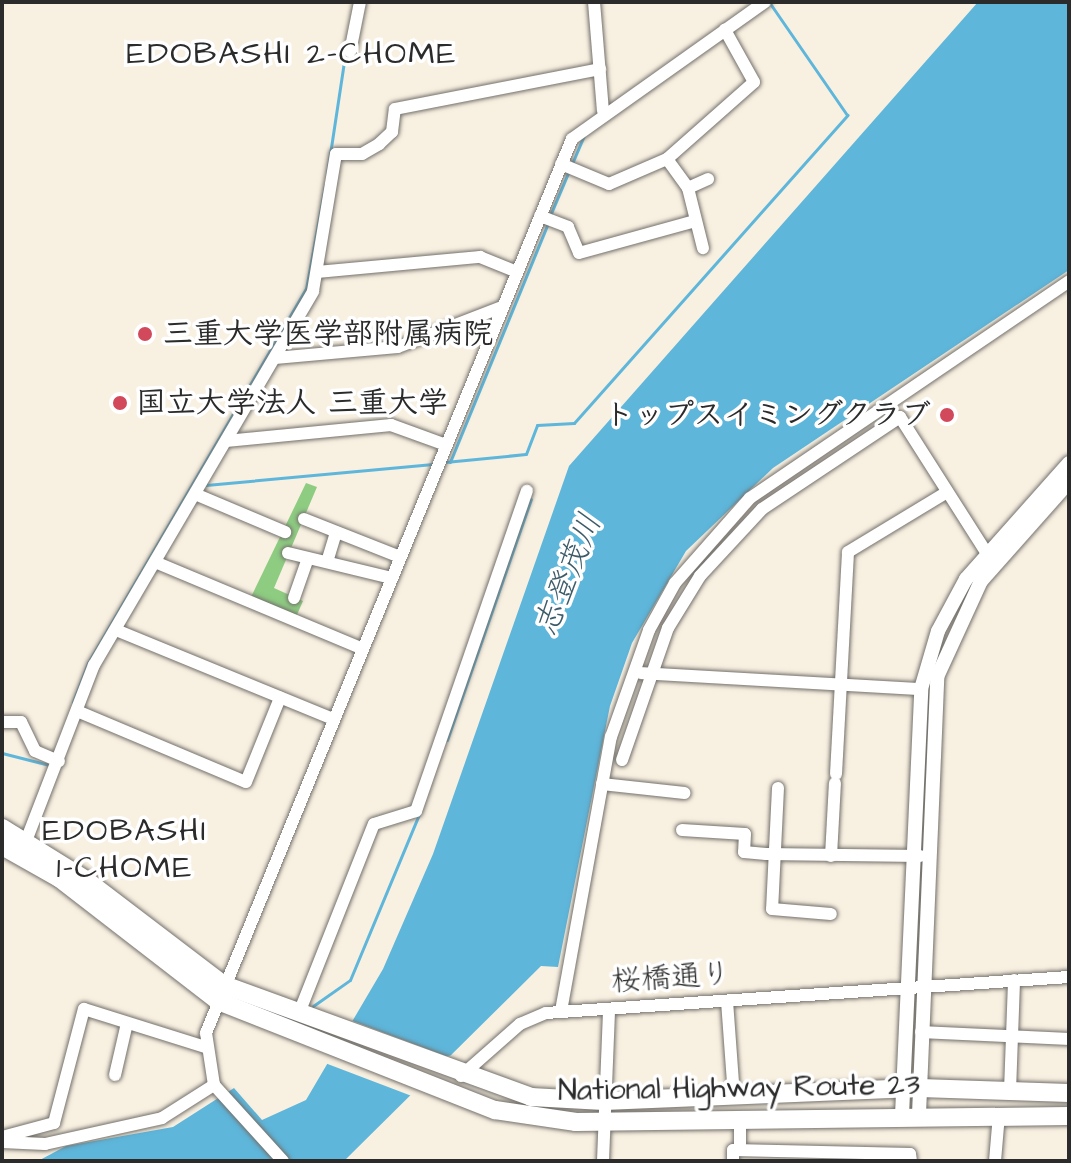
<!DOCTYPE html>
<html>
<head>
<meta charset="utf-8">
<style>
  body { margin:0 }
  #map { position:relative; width:1071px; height:1163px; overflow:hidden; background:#f8f0e1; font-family:"Architects Daughter","Klee One",sans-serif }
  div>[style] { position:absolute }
  .green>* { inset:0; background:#8ecc82 }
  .water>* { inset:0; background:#5eb6db }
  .pier>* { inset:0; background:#f8f0e1 }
  .stream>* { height:3px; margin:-1.5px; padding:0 1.5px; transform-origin:1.5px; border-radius:1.5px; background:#5eb6db }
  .roads { filter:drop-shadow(0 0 2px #73706b) drop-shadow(0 0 2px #73706b) }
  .minor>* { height:12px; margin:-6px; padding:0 6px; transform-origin:6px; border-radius:6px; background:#fff }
  .major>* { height:14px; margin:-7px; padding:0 7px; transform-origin:7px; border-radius:7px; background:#fff }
  .highway>* { height:18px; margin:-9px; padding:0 9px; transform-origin:9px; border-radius:9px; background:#fff }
  .dots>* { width:22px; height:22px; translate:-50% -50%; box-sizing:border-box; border:4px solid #fff; border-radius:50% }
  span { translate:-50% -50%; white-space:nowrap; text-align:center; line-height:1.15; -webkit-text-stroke:7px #fff; paint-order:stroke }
  .poi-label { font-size:30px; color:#2b2b2b; font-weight:700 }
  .left { translate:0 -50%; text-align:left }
  .right { translate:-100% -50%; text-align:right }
  .street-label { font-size:30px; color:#2b2b2b }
  .neighbourhood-label { font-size:32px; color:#2b2b2b; letter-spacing:2px }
  .water-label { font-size:32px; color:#3d5c69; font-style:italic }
  .frame { position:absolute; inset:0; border:4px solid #2b2b2b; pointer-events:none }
</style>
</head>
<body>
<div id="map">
  <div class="green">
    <div style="clip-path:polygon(306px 483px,317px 487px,274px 588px,303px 601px,296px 617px,251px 597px)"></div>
  </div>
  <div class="water">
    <div style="clip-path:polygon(978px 2px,1069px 2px,1069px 270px,773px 468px,686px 551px,632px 643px,610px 706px,558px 967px,541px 966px,344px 1161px,38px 1161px,66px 1146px,173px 1127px,234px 1088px,262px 1120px,306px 1100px,383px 969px,433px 854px,569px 466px)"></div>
  </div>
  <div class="pier">
    <div style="clip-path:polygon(350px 1020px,446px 1056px,459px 1055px,417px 1098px,325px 1063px)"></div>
  </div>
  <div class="stream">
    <div style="left:571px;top:166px;width:33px;rotate:-67deg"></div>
    <div style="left:327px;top:174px;width:120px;rotate:-81.4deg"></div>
    <div style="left:549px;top:218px;width:49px;rotate:-67.1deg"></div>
    <div style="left:445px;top:462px;width:81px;rotate:-5.6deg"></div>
    <div style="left:526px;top:454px;width:31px;rotate:-69deg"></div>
    <div style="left:537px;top:425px;width:37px;rotate:-3deg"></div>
    <div style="left:574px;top:423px;width:412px;rotate:-48.4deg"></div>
    <div style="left:847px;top:115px;width:137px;rotate:-124.6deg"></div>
    <div style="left:450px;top:462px;width:256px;rotate:-67.7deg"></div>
    <div style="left:206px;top:485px;width:228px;rotate:-5.3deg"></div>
    <div style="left:73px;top:702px;width:42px;rotate:-69deg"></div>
    <div style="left:88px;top:663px;width:433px;rotate:-59.8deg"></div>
    <div style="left:306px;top:289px;width:106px;rotate:-79.6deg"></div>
    <div style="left:447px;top:740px;width:255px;rotate:-70.8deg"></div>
    <div style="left:2px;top:753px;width:49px;rotate:14.3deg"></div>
    <div style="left:313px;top:1006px;width:45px;rotate:-35.1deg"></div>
    <div style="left:350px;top:980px;width:180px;rotate:-67.4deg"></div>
  </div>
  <div class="roads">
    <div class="minor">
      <div style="left:594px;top:2px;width:109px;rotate:85.3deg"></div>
      <div style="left:350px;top:52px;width:51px;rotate:-78.7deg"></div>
      <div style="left:667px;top:159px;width:36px;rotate:54deg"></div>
      <div style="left:688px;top:188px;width:62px;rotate:76deg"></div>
      <div style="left:561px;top:164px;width:52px;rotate:22.6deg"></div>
      <div style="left:609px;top:184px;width:63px;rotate:-23.3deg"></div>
      <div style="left:667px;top:159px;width:116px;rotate:-41.5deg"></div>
      <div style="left:754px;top:82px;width:60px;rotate:-119.1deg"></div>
      <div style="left:688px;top:188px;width:22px;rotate:-24deg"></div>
      <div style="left:540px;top:216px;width:30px;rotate:21deg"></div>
      <div style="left:568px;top:227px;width:28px;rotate:67deg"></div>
      <div style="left:579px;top:253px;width:120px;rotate:-15.4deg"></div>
      <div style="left:317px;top:272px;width:164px;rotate:-5.3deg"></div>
      <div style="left:480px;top:257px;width:40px;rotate:22deg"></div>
      <div style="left:275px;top:358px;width:123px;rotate:-5.1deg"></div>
      <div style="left:398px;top:347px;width:111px;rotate:-21deg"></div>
      <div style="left:226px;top:441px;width:166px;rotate:-5.5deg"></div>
      <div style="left:391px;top:425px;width:59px;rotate:20deg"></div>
      <div style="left:195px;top:494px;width:98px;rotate:22.9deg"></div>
      <div style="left:304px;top:519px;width:103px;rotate:21.6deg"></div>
      <div style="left:288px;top:553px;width:106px;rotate:13.6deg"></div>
      <div style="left:155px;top:562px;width:223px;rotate:22.7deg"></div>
      <div style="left:327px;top:562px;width:31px;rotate:-73deg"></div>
      <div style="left:294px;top:598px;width:42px;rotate:-70.7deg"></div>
      <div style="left:116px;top:630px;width:232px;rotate:22.3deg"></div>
      <div style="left:641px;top:673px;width:280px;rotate:3.3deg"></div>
      <div style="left:77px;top:711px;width:183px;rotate:22.8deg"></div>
      <div style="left:246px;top:782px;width:91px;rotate:-68deg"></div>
      <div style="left:2px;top:722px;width:19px"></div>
      <div style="left:21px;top:722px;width:32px;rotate:64deg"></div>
      <div style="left:35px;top:751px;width:26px;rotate:23deg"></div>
      <div style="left:622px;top:760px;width:140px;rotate:-70.8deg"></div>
      <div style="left:668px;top:628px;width:61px;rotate:-58.4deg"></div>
      <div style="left:700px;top:576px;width:91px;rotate:-47.2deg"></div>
      <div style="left:762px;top:509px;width:166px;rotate:-33.7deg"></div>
      <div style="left:900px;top:417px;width:160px;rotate:57.5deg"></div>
      <div style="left:836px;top:774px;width:222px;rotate:-86.9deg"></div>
      <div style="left:848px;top:552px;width:116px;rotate:-31.2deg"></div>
      <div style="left:602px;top:784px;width:83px;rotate:6.2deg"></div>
      <div style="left:778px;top:788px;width:121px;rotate:92.8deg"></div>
      <div style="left:772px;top:909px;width:59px;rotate:4.8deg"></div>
      <div style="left:682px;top:830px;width:63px;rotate:3.6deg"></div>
      <div style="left:745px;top:834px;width:18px;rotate:93deg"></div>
      <div style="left:744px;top:852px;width:22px;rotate:5deg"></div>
      <div style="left:766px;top:854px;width:154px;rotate:0.7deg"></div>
      <div style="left:26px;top:841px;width:189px;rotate:-68.9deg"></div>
      <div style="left:94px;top:665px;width:433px;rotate:-59.6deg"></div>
      <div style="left:313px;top:291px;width:139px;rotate:-80.5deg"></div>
      <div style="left:336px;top:154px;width:26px"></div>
      <div style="left:362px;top:154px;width:20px;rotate:-30deg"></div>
      <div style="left:379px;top:144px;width:18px;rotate:-43deg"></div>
      <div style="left:392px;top:132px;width:23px;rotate:-83deg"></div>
      <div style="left:395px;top:109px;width:209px;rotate:-11deg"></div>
      <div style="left:831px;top:856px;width:73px;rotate:-86.9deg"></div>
      <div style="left:727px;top:1001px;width:95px;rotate:85.8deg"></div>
      <div style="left:561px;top:1011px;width:279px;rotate:-79.7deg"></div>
      <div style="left:611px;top:737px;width:114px;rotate:-70.4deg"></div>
      <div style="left:649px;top:630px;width:54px;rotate:-61deg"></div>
      <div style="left:675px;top:583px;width:113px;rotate:-48.6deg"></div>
      <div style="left:750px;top:498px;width:386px;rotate:-34.2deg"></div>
      <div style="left:299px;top:1013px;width:203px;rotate:-68.4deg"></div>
      <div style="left:374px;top:824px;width:44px;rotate:-17.2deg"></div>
      <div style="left:416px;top:811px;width:339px;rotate:-70.9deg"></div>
      <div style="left:921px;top:1032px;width:148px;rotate:2.7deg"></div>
      <div style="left:115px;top:1075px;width:53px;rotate:-77deg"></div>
      <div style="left:461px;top:1076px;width:79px;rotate:-41.4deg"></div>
      <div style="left:520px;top:1024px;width:28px;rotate:-23deg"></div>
      <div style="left:546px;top:1013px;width:524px;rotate:-3.94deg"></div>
      <div style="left:1010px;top:1091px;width:111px;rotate:-87.9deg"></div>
      <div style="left:740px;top:1118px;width:32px;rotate:90deg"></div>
      <div style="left:2px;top:1137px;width:54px;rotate:-15.1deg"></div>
      <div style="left:54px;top:1123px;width:118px;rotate:-75.3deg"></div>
      <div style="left:84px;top:1009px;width:127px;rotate:17.4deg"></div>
      <div style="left:2px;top:1142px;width:43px;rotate:2.7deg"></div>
      <div style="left:45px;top:1144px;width:120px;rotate:-12.5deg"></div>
      <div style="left:162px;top:1118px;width:62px;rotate:-32.4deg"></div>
      <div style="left:283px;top:1161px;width:103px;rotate:-132.2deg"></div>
      <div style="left:214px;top:1085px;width:53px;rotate:-98.7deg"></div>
      <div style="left:206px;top:1033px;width:966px;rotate:-67.74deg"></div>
      <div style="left:572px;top:139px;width:237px;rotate:-35.4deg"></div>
      <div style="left:603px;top:1161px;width:152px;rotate:-87.7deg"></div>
      <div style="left:733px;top:1161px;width:11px;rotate:-90deg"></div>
      <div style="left:733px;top:1150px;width:177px;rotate:1.3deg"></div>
      <div style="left:910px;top:1154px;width:7px;rotate:82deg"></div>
      <div style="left:995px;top:1161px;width:47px;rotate:-85.1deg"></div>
    </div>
    <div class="major">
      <div style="left:919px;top:1114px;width:437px;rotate:-87.6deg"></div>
      <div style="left:937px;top:677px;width:106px;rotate:-65.4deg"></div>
      <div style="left:981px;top:581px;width:132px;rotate:-48.4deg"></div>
      <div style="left:902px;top:1115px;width:426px;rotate:-87.4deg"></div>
      <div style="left:921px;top:689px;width:60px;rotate:-73.7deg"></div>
      <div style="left:938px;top:631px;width:59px;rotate:-61.7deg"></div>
      <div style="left:966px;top:579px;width:155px;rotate:-48.4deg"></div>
    </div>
    <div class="highway">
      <div style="left:2px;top:828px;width:99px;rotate:31.8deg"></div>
      <div style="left:86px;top:880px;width:173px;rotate:37.3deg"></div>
      <div style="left:224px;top:985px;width:327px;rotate:20deg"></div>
      <div style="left:531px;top:1097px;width:73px;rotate:3.1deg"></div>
      <div style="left:604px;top:1101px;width:316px;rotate:-2.4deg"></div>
      <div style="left:920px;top:1088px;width:149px;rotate:1.9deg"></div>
      <div style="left:2px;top:846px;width:65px;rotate:29.3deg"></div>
      <div style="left:59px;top:878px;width:201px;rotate:37.7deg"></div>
      <div style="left:218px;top:1001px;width:298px;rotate:21.5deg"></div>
      <div style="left:495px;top:1110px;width:82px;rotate:8.4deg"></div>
      <div style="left:576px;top:1122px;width:493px;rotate:-0.7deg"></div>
    </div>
  </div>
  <div class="dots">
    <div style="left:145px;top:334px;background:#d1495b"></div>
    <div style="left:120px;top:403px;background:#d1495b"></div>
    <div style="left:947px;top:415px;background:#d1495b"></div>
  </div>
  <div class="poi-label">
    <span class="left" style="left:163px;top:334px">三重大学医学部附属病院</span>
    <span class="left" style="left:136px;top:403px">国立大学法人 三重大学</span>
    <span class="right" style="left:931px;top:415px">トップスイミングクラブ</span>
  </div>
  <div class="street-label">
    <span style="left:671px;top:978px;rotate:-4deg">桜橋通り</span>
    <span style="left:739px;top:1088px;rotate:-1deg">National Highway Route 23</span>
  </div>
  <div class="neighbourhood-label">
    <span style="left:292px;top:54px">EDOBASHI 2-CHOME</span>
    <span style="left:125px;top:850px">EDOBASHI<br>1-CHOME</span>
  </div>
  <div class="water-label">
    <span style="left:569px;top:575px;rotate:-68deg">志登茂川</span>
  </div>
  <div class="frame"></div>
</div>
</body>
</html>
